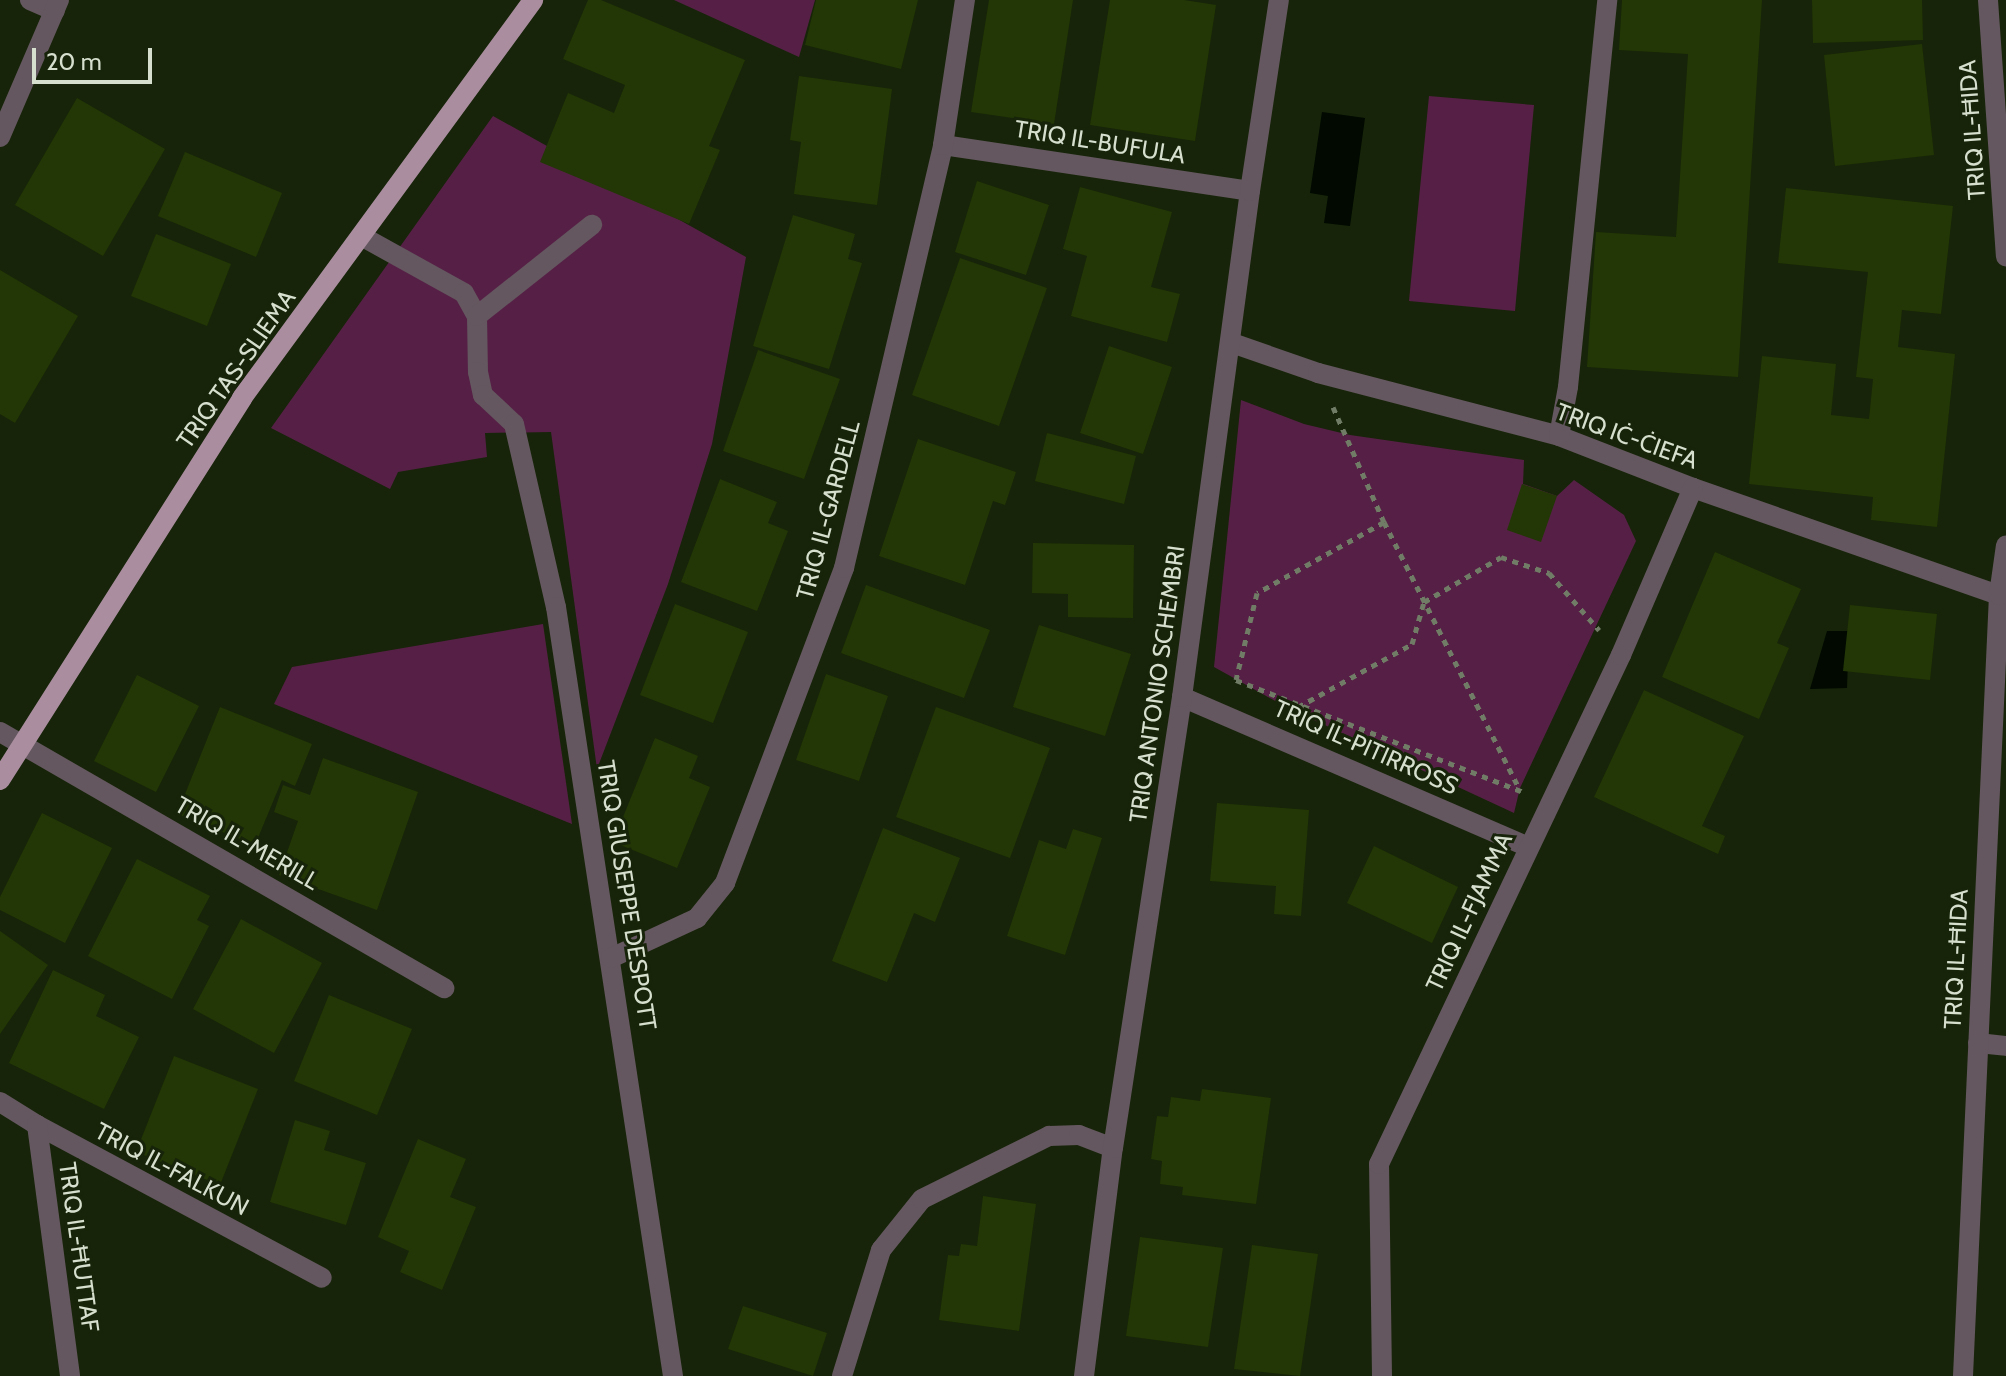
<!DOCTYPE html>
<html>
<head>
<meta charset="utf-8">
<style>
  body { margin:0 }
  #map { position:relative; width:2006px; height:1376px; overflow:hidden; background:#172409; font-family:Cabin,sans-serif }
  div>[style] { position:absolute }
  .green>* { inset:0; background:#562046 }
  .water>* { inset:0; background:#010900 }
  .building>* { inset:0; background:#223705 }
  .path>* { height:5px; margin-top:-2.5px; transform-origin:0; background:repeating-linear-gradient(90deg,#717c66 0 6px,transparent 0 12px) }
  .minor>* { height:20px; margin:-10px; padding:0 10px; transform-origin:10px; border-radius:10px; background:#64575f }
  .major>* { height:20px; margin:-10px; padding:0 10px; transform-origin:10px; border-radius:10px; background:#aa8ea0 }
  span { translate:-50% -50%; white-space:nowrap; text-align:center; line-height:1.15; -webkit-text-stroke:6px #172409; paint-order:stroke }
  .street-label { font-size:24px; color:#d6dfce }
  .scale { position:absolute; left:32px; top:48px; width:120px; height:36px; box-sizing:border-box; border:4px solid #d6dfce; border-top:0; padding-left:10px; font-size:24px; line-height:28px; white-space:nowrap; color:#d6dfce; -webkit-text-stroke:6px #172409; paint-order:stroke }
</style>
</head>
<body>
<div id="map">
  <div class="green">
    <div style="clip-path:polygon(674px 0,815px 0,799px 57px)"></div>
    <div style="clip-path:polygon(1429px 96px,1534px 105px,1515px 311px,1409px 301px)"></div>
    <div style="clip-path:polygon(493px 116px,746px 257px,712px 444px,668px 584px,597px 769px,551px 432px,485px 433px,487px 457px,398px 472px,390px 489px,271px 428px)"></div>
    <div style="clip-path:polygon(1241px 400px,1304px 424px,1350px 435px,1524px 460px,1523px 484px,1557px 496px,1574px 480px,1624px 515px,1636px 541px,1520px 788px,1514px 813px,1286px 707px,1214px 667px)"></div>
    <div style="clip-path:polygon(543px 624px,572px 824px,274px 704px,292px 667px)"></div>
  </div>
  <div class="water">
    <div style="clip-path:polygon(1322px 112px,1365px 118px,1350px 226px,1324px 223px,1328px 196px,1310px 193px)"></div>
    <div style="clip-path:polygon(1827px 631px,1849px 631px,1847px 688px,1810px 689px)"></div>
  </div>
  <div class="building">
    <div style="clip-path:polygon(588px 0,601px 0,745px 60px,709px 146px,720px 150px,689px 224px,540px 162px,568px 93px,614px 113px,625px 85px,563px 59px)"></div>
    <div style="clip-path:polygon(816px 0,918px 0,901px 69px,805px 45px)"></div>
    <div style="clip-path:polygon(989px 0,1073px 0,1054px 124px,971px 112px)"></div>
    <div style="clip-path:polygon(1110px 0,1184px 0,1216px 5px,1195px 141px,1090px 125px)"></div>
    <div style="clip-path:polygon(1622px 0,1762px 0,1738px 377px,1587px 367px,1596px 232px,1676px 237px,1688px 54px,1619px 50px)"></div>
    <div style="clip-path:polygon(1812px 0,1922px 0,1923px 40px,1813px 43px)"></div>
    <div style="clip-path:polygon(1922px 44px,1934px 155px,1835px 166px,1824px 55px)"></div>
    <div style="clip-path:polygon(799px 76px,892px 89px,877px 205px,794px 194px,801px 142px,790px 140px)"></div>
    <div style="clip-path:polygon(77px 98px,165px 149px,103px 256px,15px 205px)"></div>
    <div style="clip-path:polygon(185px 152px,282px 193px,256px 257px,158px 216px)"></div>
    <div style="clip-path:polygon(977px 181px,1049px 205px,1026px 275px,955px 252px)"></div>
    <div style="clip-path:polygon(1080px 187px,1172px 212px,1151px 287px,1180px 294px,1167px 342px,1071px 316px,1087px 256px,1063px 249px)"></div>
    <div style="clip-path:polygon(1786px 188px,1953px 206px,1941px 314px,1902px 310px,1898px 347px,1955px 354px,1937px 527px,1871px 520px,1873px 497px,1749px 484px,1762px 356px,1836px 364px,1831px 415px,1869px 419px,1873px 379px,1856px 377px,1868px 272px,1778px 263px)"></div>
    <div style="clip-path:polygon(793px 215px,855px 234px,848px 259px,862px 263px,829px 369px,753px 346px)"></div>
    <div style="clip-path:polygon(156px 234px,231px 264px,207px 326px,131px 296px)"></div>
    <div style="clip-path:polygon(960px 258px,1047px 288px,999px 426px,912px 395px)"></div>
    <div style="clip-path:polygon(0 270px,78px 316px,15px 423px,0 414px)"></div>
    <div style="clip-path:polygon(1109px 346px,1172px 367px,1143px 454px,1080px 433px)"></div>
    <div style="clip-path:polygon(758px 350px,840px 379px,804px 479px,723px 451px)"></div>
    <div style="clip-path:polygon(1047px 433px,1136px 456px,1124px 504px,1035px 481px)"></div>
    <div style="clip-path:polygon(918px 439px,1016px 472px,1005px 505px,993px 501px,965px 585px,879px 556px)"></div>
    <div style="clip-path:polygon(720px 479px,777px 502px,768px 523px,788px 531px,757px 611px,681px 582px)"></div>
    <div style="clip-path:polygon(1522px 484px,1557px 496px,1541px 542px,1507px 530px)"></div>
    <div style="clip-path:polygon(1033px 543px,1134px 545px,1133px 618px,1068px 617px,1068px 594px,1032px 593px)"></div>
    <div style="clip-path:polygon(1715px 552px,1801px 589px,1777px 643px,1789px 648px,1759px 719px,1662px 677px)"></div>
    <div style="clip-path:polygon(866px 585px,990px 630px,964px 698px,841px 653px)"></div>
    <div style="clip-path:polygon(675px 604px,748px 632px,713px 723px,640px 695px)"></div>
    <div style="clip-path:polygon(1850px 605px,1937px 614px,1930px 680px,1843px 671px)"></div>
    <div style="clip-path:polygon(1039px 625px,1131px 654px,1105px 736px,1013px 707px)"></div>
    <div style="clip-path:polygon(826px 674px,888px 696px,859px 781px,796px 760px)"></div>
    <div style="clip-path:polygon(137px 675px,199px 706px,156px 792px,94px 761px)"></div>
    <div style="clip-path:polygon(1644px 690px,1744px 736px,1702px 826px,1725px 836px,1718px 854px,1594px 797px)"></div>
    <div style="clip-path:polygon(220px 707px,312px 744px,295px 786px,282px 780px,255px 845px,177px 814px)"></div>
    <div style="clip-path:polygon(936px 707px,1050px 748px,1010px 858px,896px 817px)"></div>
    <div style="clip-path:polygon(655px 738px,698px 756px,689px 778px,710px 787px,677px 868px,613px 842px)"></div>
    <div style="clip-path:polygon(323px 758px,418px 792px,377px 910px,279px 875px,298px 821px,274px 812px,283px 785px,310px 795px)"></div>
    <div style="clip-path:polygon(1217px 803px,1309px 810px,1301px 916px,1274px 914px,1276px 886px,1210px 881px)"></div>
    <div style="clip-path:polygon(42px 813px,112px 848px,65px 943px,0 910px,0 897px)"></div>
    <div style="clip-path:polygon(883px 828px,960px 858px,935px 922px,914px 913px,887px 982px,832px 961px)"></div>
    <div style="clip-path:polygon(1073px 829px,1102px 838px,1065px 955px,1007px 936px,1039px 840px,1066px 849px)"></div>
    <div style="clip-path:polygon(1374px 846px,1458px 887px,1432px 943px,1347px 903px)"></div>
    <div style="clip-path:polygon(137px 859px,210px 896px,197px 920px,209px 926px,172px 999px,88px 956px)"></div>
    <div style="clip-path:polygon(241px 919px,322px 963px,274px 1053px,193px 1009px)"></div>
    <div style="clip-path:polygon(0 931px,48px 965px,0 1034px)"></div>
    <div style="clip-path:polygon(53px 970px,105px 995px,96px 1016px,139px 1037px,104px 1109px,9px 1063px)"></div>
    <div style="clip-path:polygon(329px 995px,412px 1029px,377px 1115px,294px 1081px)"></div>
    <div style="clip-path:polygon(174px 1056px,258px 1089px,220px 1185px,136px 1152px)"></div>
    <div style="clip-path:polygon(1202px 1089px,1271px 1098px,1256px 1204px,1182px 1195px,1183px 1187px,1160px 1184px,1162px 1161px,1151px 1159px,1157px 1116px,1168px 1117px,1171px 1097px,1200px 1101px)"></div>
    <div style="clip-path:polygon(295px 1120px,330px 1131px,324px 1150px,366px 1163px,346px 1225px,270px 1202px)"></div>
    <div style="clip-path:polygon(418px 1139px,466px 1159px,450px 1197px,476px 1207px,442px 1290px,400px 1272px,409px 1251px,378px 1237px)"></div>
    <div style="clip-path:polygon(983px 1196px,1036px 1204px,1019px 1331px,939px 1320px,948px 1255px,959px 1256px,961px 1244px,977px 1246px)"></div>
    <div style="clip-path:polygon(1140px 1237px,1223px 1248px,1208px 1347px,1126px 1336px)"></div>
    <div style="clip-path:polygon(1252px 1245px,1318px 1254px,1300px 1376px,1234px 1369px)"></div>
    <div style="clip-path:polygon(743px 1306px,827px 1333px,813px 1376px,728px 1349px)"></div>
  </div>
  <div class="path">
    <div style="left:1333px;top:407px;width:126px;rotate:66.1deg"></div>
    <div style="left:1384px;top:522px;width:301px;rotate:63.1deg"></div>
    <div style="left:1384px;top:522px;width:145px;rotate:150.8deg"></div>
    <div style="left:1257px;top:593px;width:89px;rotate:103.6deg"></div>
    <div style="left:1236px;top:680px;width:306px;rotate:21.3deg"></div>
    <div style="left:1298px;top:707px;width:130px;rotate:-28.9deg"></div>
    <div style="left:1412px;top:644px;width:44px;rotate:-74.1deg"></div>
    <div style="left:1424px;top:602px;width:89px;rotate:-30.3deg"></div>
    <div style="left:1501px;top:557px;width:51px;rotate:18.4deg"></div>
    <div style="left:1549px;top:573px;width:76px;rotate:48.7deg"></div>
  </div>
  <div class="minor">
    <div style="left:30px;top:0;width:27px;rotate:24deg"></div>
    <div style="left:1988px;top:0;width:257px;rotate:86deg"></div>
    <div style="left:0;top:137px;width:149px;rotate:-66.7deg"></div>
    <div style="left:943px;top:145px;width:310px;rotate:8.5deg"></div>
    <div style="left:363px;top:237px;width:115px;rotate:29deg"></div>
    <div style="left:464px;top:293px;width:26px;rotate:61deg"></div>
    <div style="left:477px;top:316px;width:56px;rotate:89deg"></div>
    <div style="left:478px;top:372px;width:24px;rotate:78deg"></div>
    <div style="left:483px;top:395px;width:42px;rotate:43.1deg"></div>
    <div style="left:514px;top:424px;width:188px;rotate:77.1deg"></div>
    <div style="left:556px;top:607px;width:778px;rotate:81.35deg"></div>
    <div style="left:477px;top:316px;width:147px;rotate:-38.4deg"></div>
    <div style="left:1232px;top:343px;width:91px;rotate:19.2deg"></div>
    <div style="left:1318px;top:373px;width:249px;rotate:14.6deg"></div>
    <div style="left:1559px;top:436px;width:144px;rotate:21.2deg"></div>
    <div style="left:1693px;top:488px;width:324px;rotate:19.3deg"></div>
    <div style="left:1559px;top:436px;width:50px;rotate:-79.6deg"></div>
    <div style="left:1568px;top:387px;width:389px;rotate:-84.2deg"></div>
    <div style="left:1182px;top:697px;width:377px;rotate:23.4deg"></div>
    <div style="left:0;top:732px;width:513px;rotate:29.97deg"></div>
    <div style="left:611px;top:958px;width:95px;rotate:-24.9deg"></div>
    <div style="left:697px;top:918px;width:45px;rotate:-51.3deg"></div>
    <div style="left:725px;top:883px;width:337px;rotate:-69.3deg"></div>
    <div style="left:844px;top:568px;width:434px;rotate:-76.8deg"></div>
    <div style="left:943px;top:145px;width:147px;rotate:-81.4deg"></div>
    <div style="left:1978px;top:1043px;width:28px;rotate:6deg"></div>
    <div style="left:0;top:1102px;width:44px;rotate:31.9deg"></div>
    <div style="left:37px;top:1125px;width:323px;rotate:28.2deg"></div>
    <div style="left:37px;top:1125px;width:253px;rotate:82.5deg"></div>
    <div style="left:842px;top:1376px;width:132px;rotate:-72.8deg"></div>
    <div style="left:881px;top:1250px;width:65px;rotate:-51.2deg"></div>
    <div style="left:922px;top:1199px;width:142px;rotate:-26.4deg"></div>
    <div style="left:1049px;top:1136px;width:30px;rotate:-2deg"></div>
    <div style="left:1079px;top:1135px;width:36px;rotate:21deg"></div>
    <div style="left:1084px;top:1376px;width:230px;rotate:-82.8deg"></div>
    <div style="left:1113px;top:1148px;width:456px;rotate:-81.3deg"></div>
    <div style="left:1182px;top:697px;width:511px;rotate:-82.35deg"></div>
    <div style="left:1250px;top:191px;width:193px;rotate:-81.4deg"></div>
    <div style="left:1382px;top:1376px;width:212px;rotate:-90.8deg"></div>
    <div style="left:1379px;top:1164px;width:564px;rotate:-64.57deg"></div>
    <div style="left:1621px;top:655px;width:182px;rotate:-66.7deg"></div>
    <div style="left:1963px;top:1376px;width:782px;rotate:-87.36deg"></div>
    <div style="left:1999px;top:595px;width:50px;rotate:-82deg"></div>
  </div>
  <div class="major">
    <div style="left:0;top:780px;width:452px;rotate:-57.6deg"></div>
    <div style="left:242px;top:398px;width:493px;rotate:-53.8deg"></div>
  </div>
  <div class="street-label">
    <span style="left:1972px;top:130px;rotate:-94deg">TRIQ IL-ĦIDA</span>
    <span style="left:1100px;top:142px;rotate:9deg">TRIQ IL-BUFULA</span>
    <span style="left:236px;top:369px;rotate:-55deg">TRIQ TAS-SLIEMA</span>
    <span style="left:1627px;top:436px;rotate:20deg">TRIQ IĊ-ĊIEFA</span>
    <span style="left:828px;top:510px;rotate:-75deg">TRIQ IL-GARDELL</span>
    <span style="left:1157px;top:684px;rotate:-82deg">TRIQ ANTONIO SCHEMBRI</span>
    <span style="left:1366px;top:747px;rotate:24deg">TRIQ IL-PITIRROSS</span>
    <span style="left:247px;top:843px;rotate:30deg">TRIQ IL-MERILL</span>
    <span style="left:627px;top:895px;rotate:81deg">TRIQ GIUSEPPE DESPOTT</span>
    <span style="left:1469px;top:912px;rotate:-65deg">TRIQ IL-FJAMMA</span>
    <span style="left:1956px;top:959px;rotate:-87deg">TRIQ IL-ĦIDA</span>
    <span style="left:172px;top:1169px;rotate:28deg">TRIQ IL-FALKUN</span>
    <span style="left:79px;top:1247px;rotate:82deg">TRIQ IL-ĦUTTAF</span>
  </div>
  <div class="scale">20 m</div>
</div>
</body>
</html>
